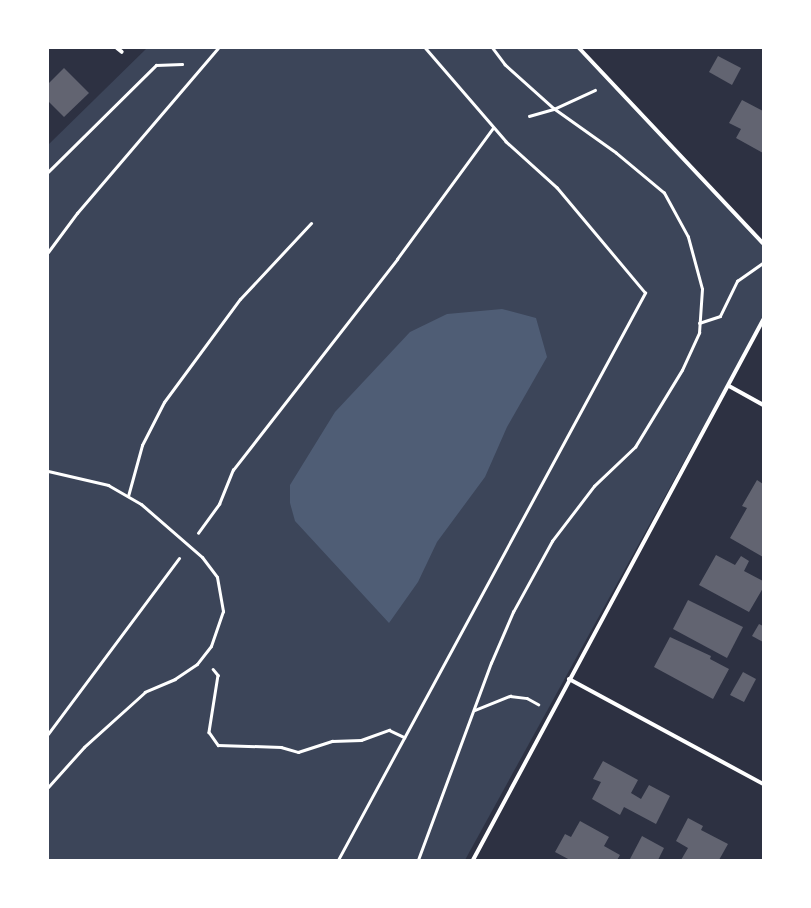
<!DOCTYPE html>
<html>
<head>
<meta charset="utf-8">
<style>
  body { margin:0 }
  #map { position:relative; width:811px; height:908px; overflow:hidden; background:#2d3142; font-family:Poppins,sans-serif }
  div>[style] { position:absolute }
  .green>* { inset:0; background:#3c4559 }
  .water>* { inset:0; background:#4f5d75 }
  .building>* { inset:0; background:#626471 }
  .path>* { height:2.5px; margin:-1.25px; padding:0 1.25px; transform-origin:1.25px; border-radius:1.25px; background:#fff }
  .service>* { height:3px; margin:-1.5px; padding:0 1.5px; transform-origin:1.5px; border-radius:1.5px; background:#fff }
  .minor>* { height:4px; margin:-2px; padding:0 2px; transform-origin:2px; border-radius:2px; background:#fff }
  span { translate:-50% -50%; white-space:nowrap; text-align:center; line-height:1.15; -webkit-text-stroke:3px #fff; paint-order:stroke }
  .frame { position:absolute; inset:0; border:49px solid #fff; pointer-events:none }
</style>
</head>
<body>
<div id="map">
  <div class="green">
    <div style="clip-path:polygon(147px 48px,580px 48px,763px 243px,763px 318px,465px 860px,48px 860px,48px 145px)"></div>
  </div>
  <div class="water">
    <div style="clip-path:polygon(502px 309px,536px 318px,547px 357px,507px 427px,485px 477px,437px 542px,418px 582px,389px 623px,295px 521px,290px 503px,290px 485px,335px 412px,410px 332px,447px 314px)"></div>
  </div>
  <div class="building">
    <div style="clip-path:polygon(718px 56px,741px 68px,732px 85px,709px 72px)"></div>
    <div style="clip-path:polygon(64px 68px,89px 93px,64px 117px,48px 101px,48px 84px)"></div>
    <div style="clip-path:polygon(742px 100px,763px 111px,763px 153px,736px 138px,741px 129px,729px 123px)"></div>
    <div style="clip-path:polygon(757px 480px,763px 484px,763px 557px,730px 538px,747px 508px,742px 506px)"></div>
    <div style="clip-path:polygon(716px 555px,735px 565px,741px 556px,749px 561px,744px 571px,763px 581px,763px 588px,749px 612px,699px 585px)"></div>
    <div style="clip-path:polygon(688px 600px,743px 627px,727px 658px,673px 629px)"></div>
    <div style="clip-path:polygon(759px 624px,763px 626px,763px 642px,752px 636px)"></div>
    <div style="clip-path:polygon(670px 637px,711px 656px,710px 659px,729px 669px,713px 699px,654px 667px)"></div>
    <div style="clip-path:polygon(743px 672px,756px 679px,744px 702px,730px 695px)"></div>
    <div style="clip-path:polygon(603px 761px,638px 780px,631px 793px,641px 799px,649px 785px,670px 796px,656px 824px,624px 807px,620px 815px,592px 799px,601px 782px,593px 779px)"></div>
    <div style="clip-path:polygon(688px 818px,703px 826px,701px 830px,728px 844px,719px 860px,681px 860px,688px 848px,676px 841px)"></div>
    <div style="clip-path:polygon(580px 821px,609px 837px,604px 846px,620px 855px,617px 860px,570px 860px,555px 852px,565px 834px,571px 837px)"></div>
    <div style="clip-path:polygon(642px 836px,664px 848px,658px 860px,630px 859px)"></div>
  </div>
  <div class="path">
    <div style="left:529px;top:116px;width:26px;rotate:-16deg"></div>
    <div style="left:554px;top:109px;width:45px;rotate:-24.9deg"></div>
    <div style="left:48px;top:172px;width:152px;rotate:-44.7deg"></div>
    <div style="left:156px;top:65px;width:26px;rotate:-2deg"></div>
    <div style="left:699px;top:323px;width:22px;rotate:-18deg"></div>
    <div style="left:720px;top:316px;width:39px;rotate:-64deg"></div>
    <div style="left:737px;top:281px;width:32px;rotate:-35deg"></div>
    <div style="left:198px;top:533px;width:36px;rotate:-54deg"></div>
    <div style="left:219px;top:504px;width:37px;rotate:-68deg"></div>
    <div style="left:233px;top:470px;width:267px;rotate:-52.1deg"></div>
    <div style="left:397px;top:259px;width:162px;rotate:-53.8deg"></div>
    <div style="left:213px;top:669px;width:8px;rotate:50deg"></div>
    <div style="left:218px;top:675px;width:58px;rotate:99deg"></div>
    <div style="left:209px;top:732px;width:16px;rotate:55deg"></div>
    <div style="left:218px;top:745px;width:63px;rotate:1.8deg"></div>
    <div style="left:281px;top:747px;width:18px;rotate:16deg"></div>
    <div style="left:298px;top:752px;width:36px;rotate:-18deg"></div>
    <div style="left:332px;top:741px;width:29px;rotate:-2deg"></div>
    <div style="left:361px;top:740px;width:30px;rotate:-20deg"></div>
    <div style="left:389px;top:730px;width:17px;rotate:25deg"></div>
    <div style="left:475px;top:710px;width:38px;rotate:-22deg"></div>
    <div style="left:510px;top:696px;width:17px;rotate:7deg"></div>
    <div style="left:527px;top:698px;width:13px;rotate:29deg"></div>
    <div style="left:48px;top:734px;width:219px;rotate:-53.3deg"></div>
    <div style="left:338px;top:860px;width:645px;rotate:-61.57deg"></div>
    <div style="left:645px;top:293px;width:137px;rotate:-130deg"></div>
    <div style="left:557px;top:188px;width:69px;rotate:-138deg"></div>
    <div style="left:506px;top:142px;width:124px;rotate:-130.8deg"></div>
    <div style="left:418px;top:860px;width:210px;rotate:-69.7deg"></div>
    <div style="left:491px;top:663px;width:56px;rotate:-66.7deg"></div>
    <div style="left:513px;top:612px;width:81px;rotate:-61.2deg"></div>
    <div style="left:552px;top:541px;width:69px;rotate:-52.6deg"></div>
    <div style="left:594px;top:486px;width:57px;rotate:-43.6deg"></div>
    <div style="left:635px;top:447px;width:90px;rotate:-58.6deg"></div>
    <div style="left:682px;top:370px;width:41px;rotate:-65.3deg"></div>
    <div style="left:699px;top:333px;width:44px;rotate:-86.1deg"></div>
    <div style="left:702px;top:289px;width:54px;rotate:-105.1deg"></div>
    <div style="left:688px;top:237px;width:50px;rotate:-118.6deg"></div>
    <div style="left:664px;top:193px;width:62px;rotate:-140.2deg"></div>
    <div style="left:616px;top:153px;width:76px;rotate:-144.6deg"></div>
    <div style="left:554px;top:109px;width:66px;rotate:-138.1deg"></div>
    <div style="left:505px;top:65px;width:21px;rotate:-127deg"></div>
  </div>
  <div class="service">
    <div style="left:48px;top:252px;width:49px;rotate:-53.4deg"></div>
    <div style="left:77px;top:213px;width:217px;rotate:-49.5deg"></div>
    <div style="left:48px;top:471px;width:62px;rotate:13.1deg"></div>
    <div style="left:108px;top:485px;width:38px;rotate:30deg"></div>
    <div style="left:141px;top:504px;width:81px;rotate:41deg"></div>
    <div style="left:202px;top:557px;width:25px;rotate:53deg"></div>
    <div style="left:217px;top:577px;width:35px;rotate:80deg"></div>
    <div style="left:223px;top:611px;width:37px;rotate:109deg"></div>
    <div style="left:211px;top:646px;width:23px;rotate:128deg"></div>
    <div style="left:197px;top:664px;width:27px;rotate:146deg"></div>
    <div style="left:175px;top:679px;width:33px;rotate:157deg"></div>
    <div style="left:145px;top:692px;width:82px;rotate:138deg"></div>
    <div style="left:84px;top:747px;width:54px;rotate:132deg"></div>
    <div style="left:128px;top:496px;width:53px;rotate:-74.6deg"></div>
    <div style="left:142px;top:445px;width:48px;rotate:-62.9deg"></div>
    <div style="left:164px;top:402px;width:128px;rotate:-53.6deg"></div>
    <div style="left:240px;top:299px;width:104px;rotate:-46.9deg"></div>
  </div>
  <div class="minor">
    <div style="left:117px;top:48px;width:6px;rotate:39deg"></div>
    <div style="left:579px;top:48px;width:268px;rotate:46.7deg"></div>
    <div style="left:729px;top:386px;width:39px;rotate:29deg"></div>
    <div style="left:569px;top:679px;width:221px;rotate:28.4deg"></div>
    <div style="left:473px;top:860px;width:613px;rotate:-61.76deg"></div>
  </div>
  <div class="frame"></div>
</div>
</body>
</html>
